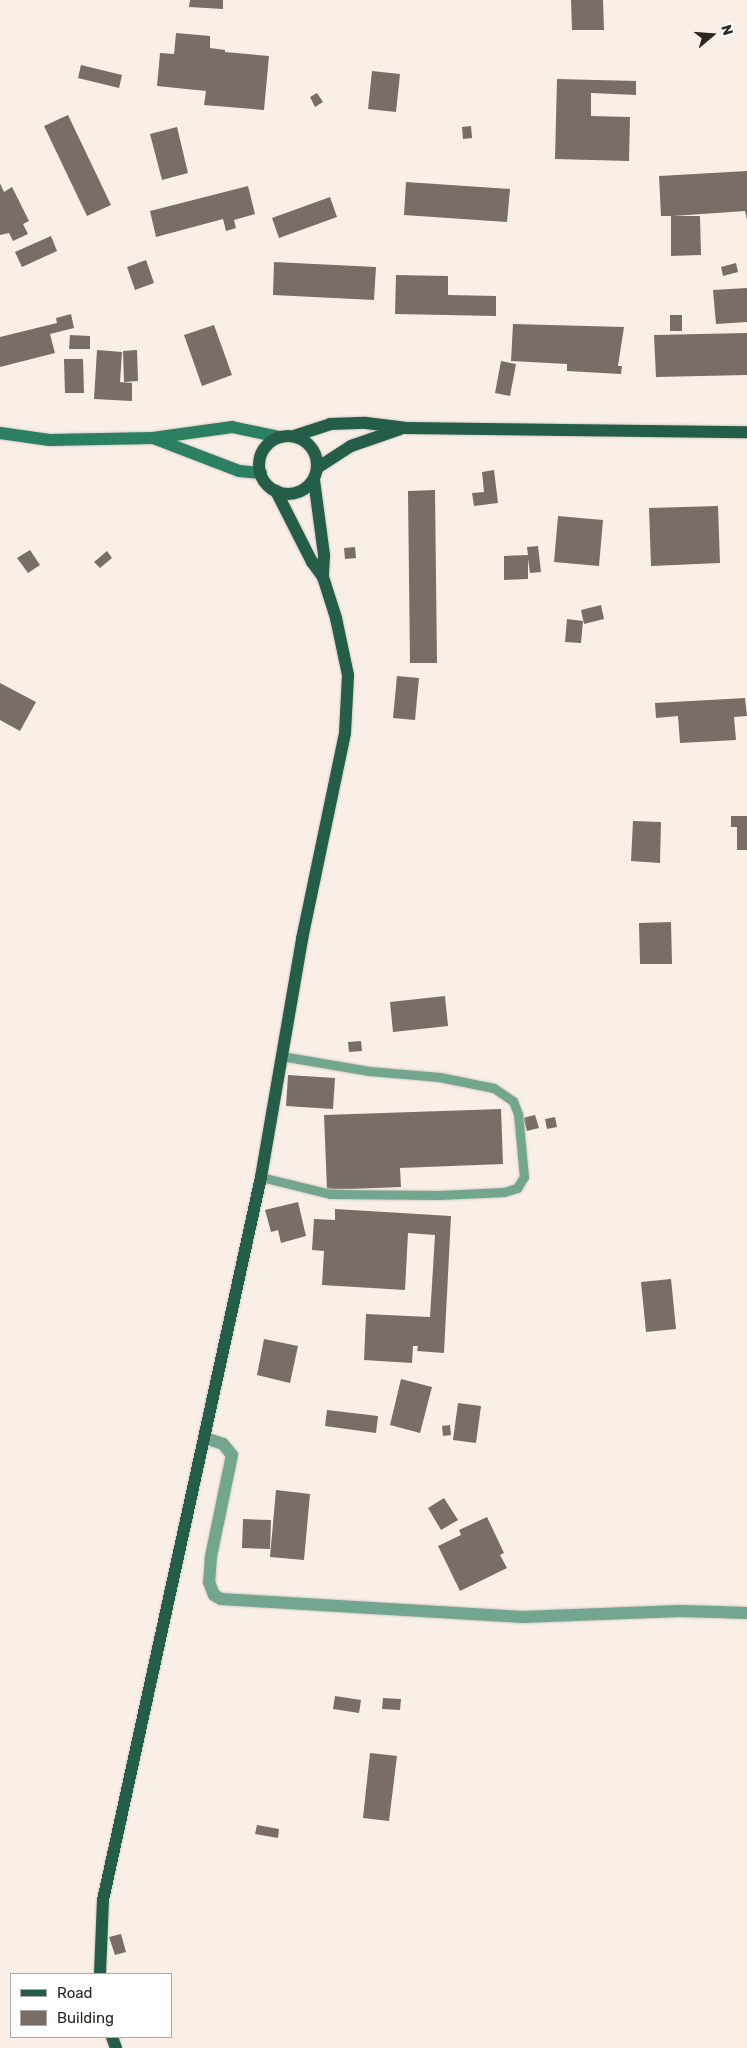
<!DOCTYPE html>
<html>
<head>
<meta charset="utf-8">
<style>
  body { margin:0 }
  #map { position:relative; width:747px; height:2048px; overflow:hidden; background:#faefe7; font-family:Rubik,sans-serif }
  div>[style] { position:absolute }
  .building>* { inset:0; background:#786e67 }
  .roads { filter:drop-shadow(0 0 1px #d5cbc4) drop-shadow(0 0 1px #d5cbc4) }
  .lane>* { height:9px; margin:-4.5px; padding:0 4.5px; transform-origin:4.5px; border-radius:4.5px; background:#73a68f }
  .street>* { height:12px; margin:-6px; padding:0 6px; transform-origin:6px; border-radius:6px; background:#73a68f }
  .secondary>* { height:12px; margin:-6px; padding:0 6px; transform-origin:6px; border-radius:6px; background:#2b8061 }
  .primary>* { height:12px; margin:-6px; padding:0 6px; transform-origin:6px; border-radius:6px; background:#245e48 }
  .primary>.ring { margin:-6px; padding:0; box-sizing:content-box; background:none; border:12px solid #245e48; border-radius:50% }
  span { translate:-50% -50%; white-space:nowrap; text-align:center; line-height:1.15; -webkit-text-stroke:5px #fefefe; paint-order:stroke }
  .legend { position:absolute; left:10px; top:1973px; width:162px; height:65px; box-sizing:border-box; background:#fefefe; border:1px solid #a9a8a6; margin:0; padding:6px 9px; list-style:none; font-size:15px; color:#2a2623 }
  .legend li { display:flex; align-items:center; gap:10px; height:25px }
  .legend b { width:25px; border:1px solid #a9a8a6 }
  .north { position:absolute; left:687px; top:10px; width:50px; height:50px; -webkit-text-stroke:4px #fefefe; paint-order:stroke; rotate:72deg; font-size:14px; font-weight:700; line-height:20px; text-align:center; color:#2a2623 }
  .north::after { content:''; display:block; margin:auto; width:18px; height:22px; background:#2a2623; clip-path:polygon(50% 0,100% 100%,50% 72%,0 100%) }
</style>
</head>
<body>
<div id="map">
  <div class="building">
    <div style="clip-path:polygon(190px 0,223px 0,223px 9px,189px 7px)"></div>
    <div style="clip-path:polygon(571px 0,603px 0,604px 30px,572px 30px)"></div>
    <div style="clip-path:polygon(176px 33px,210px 36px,210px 48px,225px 50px,225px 52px,269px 56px,264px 110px,204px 105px,206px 91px,157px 86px,160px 53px,174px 54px)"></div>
    <div style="clip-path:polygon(81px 65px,122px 75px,119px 88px,78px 78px)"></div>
    <div style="clip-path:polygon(372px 71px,400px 74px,396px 112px,368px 109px)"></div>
    <div style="clip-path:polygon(557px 79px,636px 81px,636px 95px,591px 93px,591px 116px,630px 117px,629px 161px,555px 159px)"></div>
    <div style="clip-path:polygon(317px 93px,323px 102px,315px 107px,310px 97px)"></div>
    <div style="clip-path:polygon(68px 115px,111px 205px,87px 216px,44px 126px)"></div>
    <div style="clip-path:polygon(471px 126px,472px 138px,463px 139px,462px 127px)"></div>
    <div style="clip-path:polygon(177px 127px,188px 173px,162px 180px,150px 134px)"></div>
    <div style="clip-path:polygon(747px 171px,747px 220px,745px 211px,673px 216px,700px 216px,701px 255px,671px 256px,671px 216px,661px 216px,659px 176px)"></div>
    <div style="clip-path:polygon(406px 182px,510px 189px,507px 222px,404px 215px)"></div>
    <div style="clip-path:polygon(0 183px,4px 192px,12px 187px,29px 221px,23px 224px,28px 234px,13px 241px,9px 233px,0 235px)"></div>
    <div style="clip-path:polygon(248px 186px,255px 214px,234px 220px,236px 228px,226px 231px,223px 219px,156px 237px,150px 211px)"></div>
    <div style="clip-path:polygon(330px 197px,337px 217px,279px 238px,272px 218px)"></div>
    <div style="clip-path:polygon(51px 236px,57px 251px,22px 267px,15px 252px)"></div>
    <div style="clip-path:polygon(146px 260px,154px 283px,135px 290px,127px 267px)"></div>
    <div style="clip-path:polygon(274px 262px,376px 267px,374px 300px,273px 295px)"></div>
    <div style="clip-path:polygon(736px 263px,738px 272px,723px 276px,721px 267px)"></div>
    <div style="clip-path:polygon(396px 275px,448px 276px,448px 295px,496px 296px,496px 316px,395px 314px)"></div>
    <div style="clip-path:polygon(747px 288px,747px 322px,716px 324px,713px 290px)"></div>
    <div style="clip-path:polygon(71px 314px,74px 328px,50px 334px,55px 353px,0 367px,0 337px,57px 323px,56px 318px)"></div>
    <div style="clip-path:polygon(670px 315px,682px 315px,682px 331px,670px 331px)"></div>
    <div style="clip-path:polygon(513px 324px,624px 327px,618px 366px,622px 366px,621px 374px,567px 371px,567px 364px,511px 361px)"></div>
    <div style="clip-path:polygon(214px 325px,232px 375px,202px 386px,184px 335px)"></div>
    <div style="clip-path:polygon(747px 333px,747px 375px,656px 377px,654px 335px)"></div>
    <div style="clip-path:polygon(70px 335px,90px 336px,90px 349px,69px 349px)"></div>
    <div style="clip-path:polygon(97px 350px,122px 352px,120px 382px,132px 383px,132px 401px,94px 399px)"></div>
    <div style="clip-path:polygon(137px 350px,138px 381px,124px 382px,123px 351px)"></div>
    <div style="clip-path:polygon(64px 359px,83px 359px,84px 393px,65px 393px)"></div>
    <div style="clip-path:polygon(501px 361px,516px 364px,510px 396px,495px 393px)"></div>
    <div style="clip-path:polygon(494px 470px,498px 503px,474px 506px,472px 493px,484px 492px,482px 472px)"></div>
    <div style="clip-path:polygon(435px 490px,437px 663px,410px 663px,408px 491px)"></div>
    <div style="clip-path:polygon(718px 506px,720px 563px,651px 566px,649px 508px)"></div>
    <div style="clip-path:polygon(558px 516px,603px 520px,599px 566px,554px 562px)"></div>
    <div style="clip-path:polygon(538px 546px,541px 572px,530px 573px,528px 559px,528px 579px,504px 580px,504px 556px,528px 555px,527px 547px)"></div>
    <div style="clip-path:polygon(355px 547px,356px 558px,345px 559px,344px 548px)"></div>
    <div style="clip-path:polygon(30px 550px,40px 565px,28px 573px,17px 558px)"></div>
    <div style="clip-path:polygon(107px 551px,112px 558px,100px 568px,94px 562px)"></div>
    <div style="clip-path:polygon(601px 605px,604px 619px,584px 624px,581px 610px)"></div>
    <div style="clip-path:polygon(567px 619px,583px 621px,581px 643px,565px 642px)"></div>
    <div style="clip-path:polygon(397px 676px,419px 678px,415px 720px,393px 718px)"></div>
    <div style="clip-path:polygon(0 683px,36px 702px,20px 731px,0 720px)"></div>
    <div style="clip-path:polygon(745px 698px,747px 716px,734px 717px,736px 740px,680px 743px,678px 716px,656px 718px,655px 703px)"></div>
    <div style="clip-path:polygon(731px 816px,747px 816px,747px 850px,737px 850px,737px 827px,731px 827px)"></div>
    <div style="clip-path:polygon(633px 821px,661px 822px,660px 863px,631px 861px)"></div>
    <div style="clip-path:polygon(671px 922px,672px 964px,640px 964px,639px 923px)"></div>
    <div style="clip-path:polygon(445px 996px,448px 1026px,393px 1032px,390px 1002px)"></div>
    <div style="clip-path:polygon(361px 1041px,362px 1051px,349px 1052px,348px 1042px)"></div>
    <div style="clip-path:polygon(288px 1075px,335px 1078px,333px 1109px,286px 1106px)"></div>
    <div style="clip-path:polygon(501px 1109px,503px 1164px,400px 1168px,401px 1187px,327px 1190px,324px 1115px)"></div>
    <div style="clip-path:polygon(535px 1115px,539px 1128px,527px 1131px,523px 1118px)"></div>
    <div style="clip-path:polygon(555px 1117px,557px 1127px,547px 1129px,545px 1119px)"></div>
    <div style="clip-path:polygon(298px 1202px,306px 1236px,281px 1243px,278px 1230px,271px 1232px,265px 1210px)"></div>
    <div style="clip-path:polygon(335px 1209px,451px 1216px,444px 1353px,417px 1351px,418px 1346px,413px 1346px,412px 1363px,364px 1360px,366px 1314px,430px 1317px,435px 1235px,408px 1233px,405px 1290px,322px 1285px,324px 1251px,312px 1250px,314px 1219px,335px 1220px)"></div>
    <div style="clip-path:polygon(671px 1279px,676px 1329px,646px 1332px,641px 1282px)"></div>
    <div style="clip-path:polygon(264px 1339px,298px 1346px,290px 1383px,257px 1375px)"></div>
    <div style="clip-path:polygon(401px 1379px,432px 1387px,420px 1433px,390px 1425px)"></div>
    <div style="clip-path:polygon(458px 1403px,481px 1406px,476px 1443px,453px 1440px)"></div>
    <div style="clip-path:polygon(327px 1410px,378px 1416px,376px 1433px,325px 1426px)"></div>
    <div style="clip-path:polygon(450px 1425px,451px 1435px,443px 1436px,442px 1426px)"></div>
    <div style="clip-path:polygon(276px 1490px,310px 1494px,304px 1560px,270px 1557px)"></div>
    <div style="clip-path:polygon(444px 1498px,458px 1520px,441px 1530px,428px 1508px)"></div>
    <div style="clip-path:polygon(487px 1517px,504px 1553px,500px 1555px,507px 1568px,460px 1591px,438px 1546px,461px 1535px,459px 1530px)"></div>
    <div style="clip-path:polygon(243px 1519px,271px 1520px,270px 1549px,242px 1548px)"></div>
    <div style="clip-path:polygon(335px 1696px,361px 1700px,359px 1713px,333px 1709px)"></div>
    <div style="clip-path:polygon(383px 1698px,401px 1699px,400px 1710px,382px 1709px)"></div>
    <div style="clip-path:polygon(370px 1753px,397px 1756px,389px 1821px,363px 1818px)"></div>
    <div style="clip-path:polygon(257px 1825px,279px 1829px,278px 1838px,255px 1834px)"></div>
    <div style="clip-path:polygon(121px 1934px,126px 1952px,115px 1955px,109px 1937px)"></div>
  </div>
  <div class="roads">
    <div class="lane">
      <div style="left:261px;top:1177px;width:71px;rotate:13.8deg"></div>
      <div style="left:330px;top:1194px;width:109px;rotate:0.5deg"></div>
      <div style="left:439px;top:1195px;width:65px;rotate:-2.6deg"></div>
      <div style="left:504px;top:1192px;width:14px;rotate:-17deg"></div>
      <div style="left:517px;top:1188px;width:13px;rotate:-58deg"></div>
      <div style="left:524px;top:1177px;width:63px;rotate:-95.4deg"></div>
      <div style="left:518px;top:1114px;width:14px;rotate:-111deg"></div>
      <div style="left:513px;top:1101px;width:23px;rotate:-146deg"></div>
      <div style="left:494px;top:1088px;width:56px;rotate:-168.7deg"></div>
      <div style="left:439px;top:1077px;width:70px;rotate:-175.1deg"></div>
      <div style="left:369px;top:1071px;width:89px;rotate:-170.3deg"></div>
    </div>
    <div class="street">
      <div style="left:205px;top:1438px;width:19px;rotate:18deg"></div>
      <div style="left:223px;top:1444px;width:14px;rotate:51deg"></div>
      <div style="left:232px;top:1455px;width:103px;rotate:101.7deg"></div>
      <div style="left:211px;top:1556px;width:26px;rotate:94deg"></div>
      <div style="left:209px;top:1582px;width:14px;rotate:69deg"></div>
      <div style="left:214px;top:1595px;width:8px;rotate:30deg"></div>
      <div style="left:221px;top:1599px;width:302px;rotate:3.4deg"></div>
      <div style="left:522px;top:1617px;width:158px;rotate:-2.2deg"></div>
      <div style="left:680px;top:1611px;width:67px;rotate:1.7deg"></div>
    </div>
    <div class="secondary">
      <div style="left:0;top:433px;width:50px;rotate:8deg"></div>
      <div style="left:50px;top:440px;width:103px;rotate:-1.1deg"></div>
      <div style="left:153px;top:438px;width:80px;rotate:-7.9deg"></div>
      <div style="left:232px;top:427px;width:49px;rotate:11.8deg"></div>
      <div style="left:153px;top:438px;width:92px;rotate:21deg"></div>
      <div style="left:239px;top:471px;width:22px;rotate:5deg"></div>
    </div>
    <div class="primary">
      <div style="left:294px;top:436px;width:38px;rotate:-18deg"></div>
      <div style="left:330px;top:424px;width:36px;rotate:-2deg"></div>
      <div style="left:366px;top:423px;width:39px;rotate:7deg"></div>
      <div style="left:405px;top:428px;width:342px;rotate:0.7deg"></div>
      <div class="ring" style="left:259px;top:436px;width:46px;height:46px"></div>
      <div style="left:317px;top:468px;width:40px;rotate:-32.9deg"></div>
      <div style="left:351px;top:446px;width:52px;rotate:-19.1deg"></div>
      <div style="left:314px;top:480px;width:76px;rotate:82.4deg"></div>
      <div style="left:324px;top:555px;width:22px;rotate:93deg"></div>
      <div style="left:100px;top:1974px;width:74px;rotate:-87.7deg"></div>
      <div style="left:103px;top:1900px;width:740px;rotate:-77.67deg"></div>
      <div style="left:261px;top:1177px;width:242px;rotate:-80.2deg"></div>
      <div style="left:302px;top:939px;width:210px;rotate:-78.2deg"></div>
      <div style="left:345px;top:733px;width:58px;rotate:-87deg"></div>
      <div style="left:348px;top:675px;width:58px;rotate:-101.9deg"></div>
      <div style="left:336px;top:618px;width:43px;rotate:-107.6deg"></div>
      <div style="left:323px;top:577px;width:19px;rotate:-126deg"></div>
      <div style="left:312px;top:562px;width:80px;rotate:-116.9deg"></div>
      <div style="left:112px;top:2037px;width:12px;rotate:70deg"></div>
    </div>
  </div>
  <ul class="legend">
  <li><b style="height:6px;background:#245e48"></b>Road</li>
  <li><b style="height:14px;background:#786e67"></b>Building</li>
  </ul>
  <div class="north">N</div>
</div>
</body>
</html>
